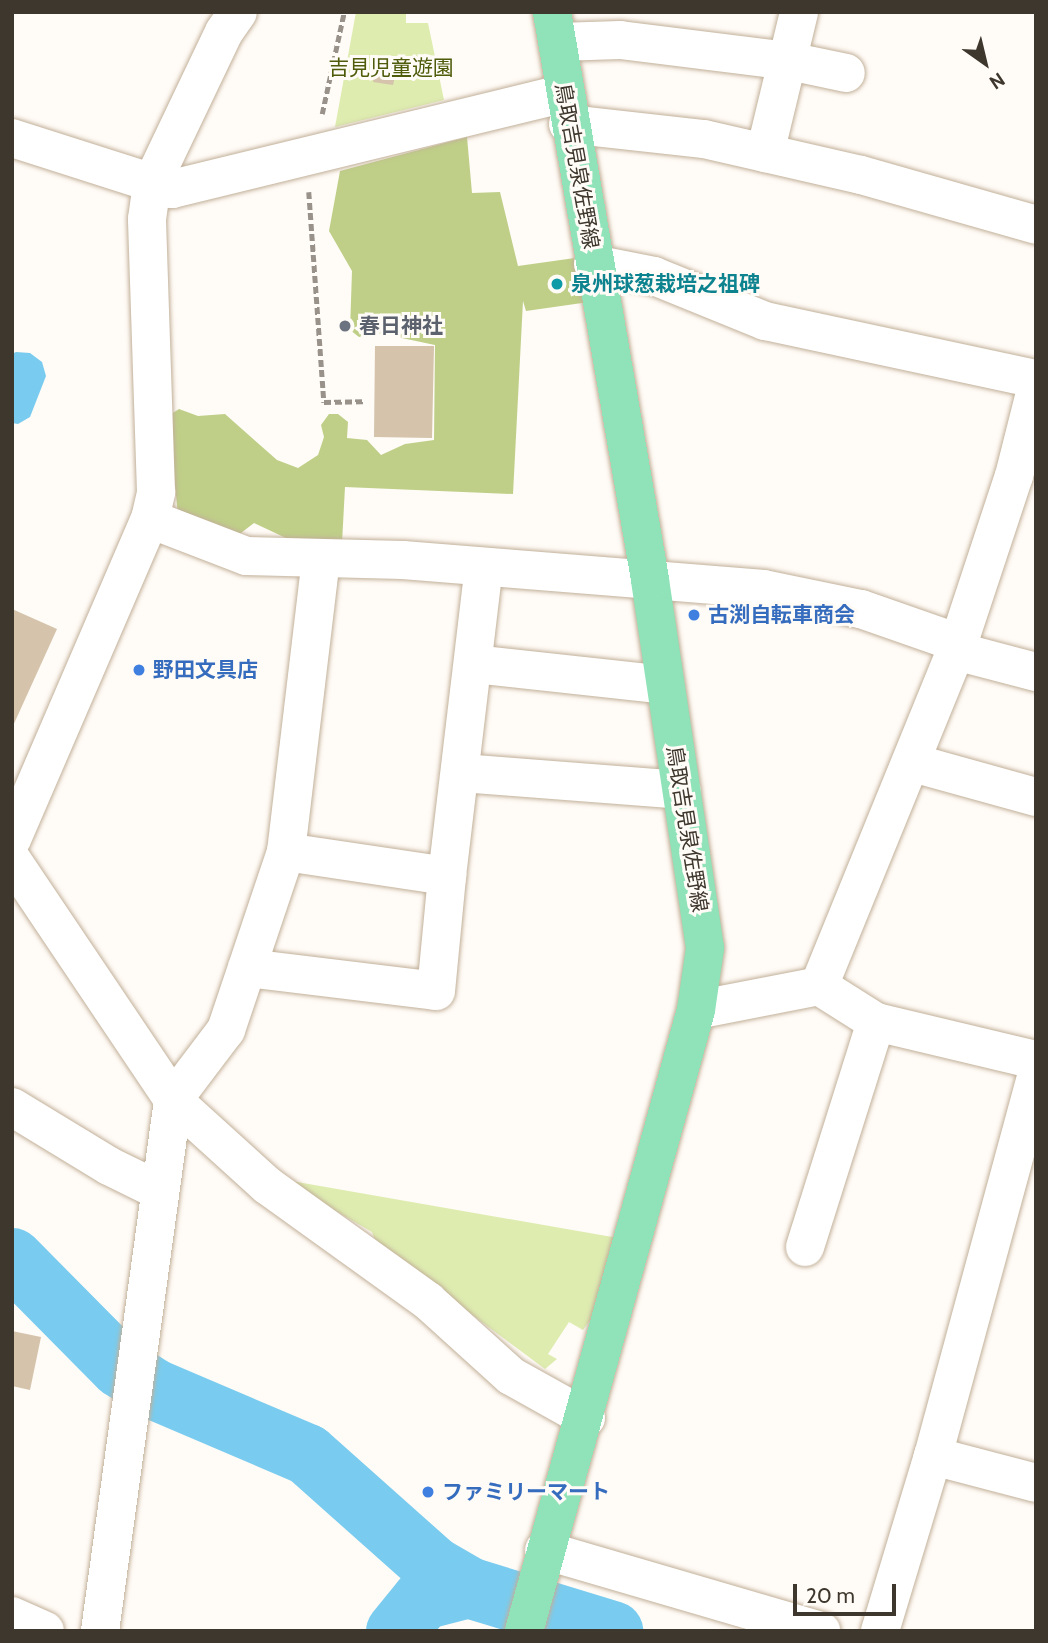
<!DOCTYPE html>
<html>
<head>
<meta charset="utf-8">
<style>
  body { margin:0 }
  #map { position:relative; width:1048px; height:1643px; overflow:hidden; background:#fffbf6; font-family:Cabin,"Noto Sans JP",sans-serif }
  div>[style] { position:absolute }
  .green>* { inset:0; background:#deecb0 }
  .forest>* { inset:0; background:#bfcf88 }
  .water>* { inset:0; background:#79ccef }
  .river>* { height:61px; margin:-30.5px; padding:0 30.5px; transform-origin:30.5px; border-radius:30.5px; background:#79ccef }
  .building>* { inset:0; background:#d5c3ab }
  .path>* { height:4.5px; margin-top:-2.25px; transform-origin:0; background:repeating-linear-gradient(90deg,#98928a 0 7px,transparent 0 10.5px) }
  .roads { filter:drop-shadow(0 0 2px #c2b099) drop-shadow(0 0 2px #c2b099) }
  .minor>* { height:38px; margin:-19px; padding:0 19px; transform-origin:19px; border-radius:19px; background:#fff }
  .major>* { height:38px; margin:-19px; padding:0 19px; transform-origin:19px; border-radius:19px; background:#90e3b9 }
  .dots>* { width:19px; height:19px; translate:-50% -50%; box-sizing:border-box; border:4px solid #fffbf6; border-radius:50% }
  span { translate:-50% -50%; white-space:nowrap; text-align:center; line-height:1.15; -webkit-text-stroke:6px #fffbf6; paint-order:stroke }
  .park-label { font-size:21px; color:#4f5c0b }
  .street-label { font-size:21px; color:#3e372d }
  .culture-label { font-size:21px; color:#0d838f; font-weight:700 }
  .left { translate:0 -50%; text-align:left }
  .worship-label { font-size:21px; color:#5b616d; font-weight:700 }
  .shop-label { font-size:21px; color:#366cbe; font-weight:700 }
  .frame { position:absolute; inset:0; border:14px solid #3e372d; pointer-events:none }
  .north { position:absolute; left:950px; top:28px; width:70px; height:70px; -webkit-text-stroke:5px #fffbf6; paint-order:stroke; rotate:146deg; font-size:19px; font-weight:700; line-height:28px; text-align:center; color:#3e372d }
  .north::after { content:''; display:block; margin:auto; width:24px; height:32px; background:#3e372d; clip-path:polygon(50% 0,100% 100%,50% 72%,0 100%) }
  .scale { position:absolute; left:793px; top:1584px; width:103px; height:32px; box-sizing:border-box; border:4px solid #3e372d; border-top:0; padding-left:9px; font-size:21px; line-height:24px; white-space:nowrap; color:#3e372d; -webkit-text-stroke:5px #fffbf6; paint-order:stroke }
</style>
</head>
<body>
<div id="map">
  <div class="green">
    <div style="clip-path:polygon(356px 12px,406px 12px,406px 23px,428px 23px,444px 100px,335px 127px)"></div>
    <div style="clip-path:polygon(280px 1179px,618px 1238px,594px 1315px,583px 1330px,569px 1322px,548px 1354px,557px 1359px,545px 1369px,376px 1243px,372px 1232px)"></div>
  </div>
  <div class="forest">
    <div style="clip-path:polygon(467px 137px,472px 193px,500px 192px,518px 266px,582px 257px,589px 302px,526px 311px,523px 301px,513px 494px,345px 487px,342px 543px,288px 539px,254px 523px,237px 536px,178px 515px,168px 416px,179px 409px,198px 416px,225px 414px,277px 460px,298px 468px,318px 455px,324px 437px,321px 425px,329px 414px,338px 414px,348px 422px,347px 438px,367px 440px,381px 455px,405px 444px,434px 440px,435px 345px,378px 333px,359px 337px,350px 330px,352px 271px,329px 231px,340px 171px)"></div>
  </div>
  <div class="water">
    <div style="clip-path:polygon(16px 352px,30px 353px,42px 362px,46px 376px,30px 417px,18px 424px,12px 423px,12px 354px)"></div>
  </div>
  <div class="river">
    <div style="left:12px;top:1258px;width:153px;rotate:45.3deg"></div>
    <div style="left:120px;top:1367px;width:38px;rotate:33deg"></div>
    <div style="left:152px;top:1388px;width:168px;rotate:23.1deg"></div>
    <div style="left:307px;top:1454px;width:170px;rotate:41.7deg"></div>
    <div style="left:434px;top:1567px;width:39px;rotate:30deg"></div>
    <div style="left:396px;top:1631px;width:41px;rotate:-50.9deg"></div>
    <div style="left:422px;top:1599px;width:48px;rotate:-14.6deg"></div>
    <div style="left:468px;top:1587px;width:151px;rotate:17deg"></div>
  </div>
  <div class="building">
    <div style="clip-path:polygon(377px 61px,398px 65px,393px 85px,373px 82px)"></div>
    <div style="clip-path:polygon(375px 346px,434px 346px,432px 438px,374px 437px)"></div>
    <div style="clip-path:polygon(12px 609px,57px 629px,12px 728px)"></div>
    <div style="clip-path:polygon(12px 1331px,41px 1337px,30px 1390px,12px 1386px)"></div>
  </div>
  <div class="path">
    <div style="left:322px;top:114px;width:104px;rotate:-77.8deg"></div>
    <div style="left:309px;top:192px;width:211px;rotate:85.9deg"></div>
    <div style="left:324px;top:402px;width:39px;rotate:-1deg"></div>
  </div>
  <div class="roads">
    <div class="minor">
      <div style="left:558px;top:42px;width:62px;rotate:-1.8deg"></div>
      <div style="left:620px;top:40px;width:170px;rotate:7.1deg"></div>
      <div style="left:789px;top:61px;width:58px;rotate:11.9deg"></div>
      <div style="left:568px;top:124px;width:137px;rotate:6.3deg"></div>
      <div style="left:704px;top:139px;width:161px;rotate:12.9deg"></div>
      <div style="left:861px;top:175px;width:182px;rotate:15.9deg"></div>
      <div style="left:12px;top:138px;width:168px;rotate:17.7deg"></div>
      <div style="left:172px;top:189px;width:402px;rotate:-13.7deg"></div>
      <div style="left:765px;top:153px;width:145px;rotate:-76.4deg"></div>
      <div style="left:593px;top:264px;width:62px;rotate:11.1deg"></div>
      <div style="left:654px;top:276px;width:120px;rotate:22.1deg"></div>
      <div style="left:765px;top:321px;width:277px;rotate:12.1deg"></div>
      <div style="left:150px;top:519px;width:103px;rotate:21.1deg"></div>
      <div style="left:246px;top:556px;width:157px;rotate:1.5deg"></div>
      <div style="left:403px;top:560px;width:362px;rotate:4.6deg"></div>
      <div style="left:764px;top:589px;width:99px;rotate:11.7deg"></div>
      <div style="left:861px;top:609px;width:103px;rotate:19.3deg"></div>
      <div style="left:956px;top:651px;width:83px;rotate:14.7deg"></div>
      <div style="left:473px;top:664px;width:193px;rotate:6.2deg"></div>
      <div style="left:913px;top:763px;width:128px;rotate:15.5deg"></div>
      <div style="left:461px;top:773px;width:221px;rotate:4.4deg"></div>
      <div style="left:12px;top:839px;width:348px;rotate:-66.7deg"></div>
      <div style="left:150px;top:519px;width:28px;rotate:-77deg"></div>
      <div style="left:156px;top:492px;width:273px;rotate:-91.9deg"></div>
      <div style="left:147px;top:219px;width:36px;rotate:-82deg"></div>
      <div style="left:152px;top:183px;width:167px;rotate:-64.5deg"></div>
      <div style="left:224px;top:32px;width:24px;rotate:-55deg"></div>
      <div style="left:286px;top:852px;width:295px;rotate:-83.2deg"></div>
      <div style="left:12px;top:860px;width:289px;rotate:56.1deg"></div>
      <div style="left:173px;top:1100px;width:128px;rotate:42.2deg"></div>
      <div style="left:268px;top:1186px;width:197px;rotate:35.7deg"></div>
      <div style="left:428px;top:1301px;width:112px;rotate:42.1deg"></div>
      <div style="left:511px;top:1376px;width:86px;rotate:29.2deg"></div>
      <div style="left:247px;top:968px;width:190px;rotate:6.9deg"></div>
      <div style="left:436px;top:991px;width:116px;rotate:-84.5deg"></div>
      <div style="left:819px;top:986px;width:67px;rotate:32.3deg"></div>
      <div style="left:876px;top:1022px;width:164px;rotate:13.4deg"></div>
      <div style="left:696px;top:1010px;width:125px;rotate:-11deg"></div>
      <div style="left:819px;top:986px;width:362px;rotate:-67.8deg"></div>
      <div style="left:956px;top:651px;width:184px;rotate:-71.7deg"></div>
      <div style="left:1014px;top:476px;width:90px;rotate:-75.8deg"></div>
      <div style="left:12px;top:1107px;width:114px;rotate:31.3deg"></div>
      <div style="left:109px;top:1166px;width:57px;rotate:26.1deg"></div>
      <div style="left:805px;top:1247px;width:236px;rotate:-72.5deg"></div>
      <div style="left:933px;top:1456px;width:106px;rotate:14.7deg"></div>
      <div style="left:544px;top:1550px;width:289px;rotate:16.3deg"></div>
      <div style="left:12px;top:1616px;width:36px;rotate:24deg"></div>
      <div style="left:100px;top:1631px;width:536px;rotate:-82.17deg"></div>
      <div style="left:173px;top:1100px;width:88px;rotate:-52.9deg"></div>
      <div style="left:226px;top:1030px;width:188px;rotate:-71.4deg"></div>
      <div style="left:286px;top:852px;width:163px;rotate:8.5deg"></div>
      <div style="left:447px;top:876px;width:311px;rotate:-83.2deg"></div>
      <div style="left:880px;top:1631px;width:183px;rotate:-73.2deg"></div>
      <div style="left:933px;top:1456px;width:394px;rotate:-74.8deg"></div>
    </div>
    <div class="major">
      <div style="left:524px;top:1631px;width:644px;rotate:-74.52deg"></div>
      <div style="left:696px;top:1010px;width:63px;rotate:-81.7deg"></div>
      <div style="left:705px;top:948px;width:373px;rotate:-98.5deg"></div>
      <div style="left:650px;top:579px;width:575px;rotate:-99.81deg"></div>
    </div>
  </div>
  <div class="dots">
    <div style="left:557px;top:284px;background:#0f9aa8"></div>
    <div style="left:345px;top:326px;background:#6b7280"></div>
    <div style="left:694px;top:615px;background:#3f7fe0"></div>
    <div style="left:139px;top:670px;background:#3f7fe0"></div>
    <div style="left:428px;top:1492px;background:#3f7fe0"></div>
  </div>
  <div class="park-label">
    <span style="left:391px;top:68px">吉見児童遊園</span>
  </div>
  <div class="street-label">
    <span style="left:577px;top:166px;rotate:80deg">鳥取吉見泉佐野線</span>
    <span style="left:687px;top:829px;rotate:81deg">鳥取吉見泉佐野線</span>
  </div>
  <div class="culture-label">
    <span class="left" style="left:571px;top:284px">泉州球葱栽培之祖碑</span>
  </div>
  <div class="worship-label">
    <span class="left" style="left:359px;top:326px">春日神社</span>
  </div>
  <div class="shop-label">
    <span class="left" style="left:708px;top:615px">古渕自転車商会</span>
    <span class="left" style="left:153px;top:670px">野田文具店</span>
    <span class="left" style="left:442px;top:1492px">ファミリーマート</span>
  </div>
  <div class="frame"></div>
  <div class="north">N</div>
  <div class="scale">20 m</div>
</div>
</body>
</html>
